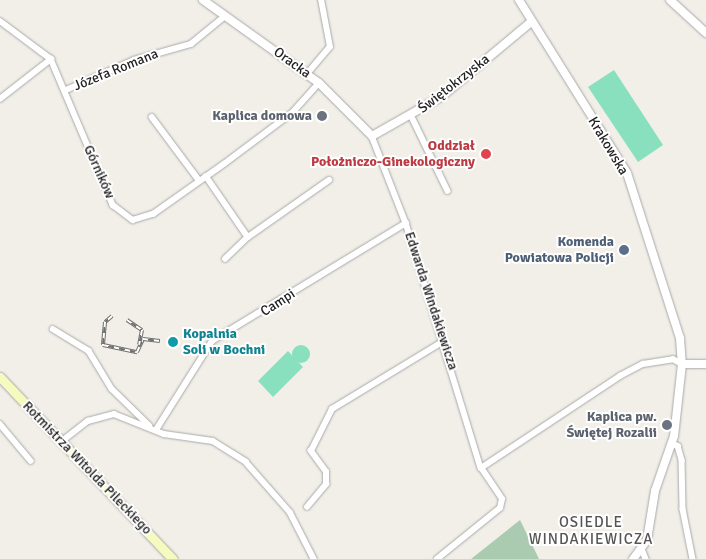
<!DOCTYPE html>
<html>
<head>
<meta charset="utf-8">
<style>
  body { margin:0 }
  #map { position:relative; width:706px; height:559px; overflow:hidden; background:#f2efe9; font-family:Signika,sans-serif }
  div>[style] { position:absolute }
  .cemetery>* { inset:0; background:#aacbaf }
  .pitch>* { inset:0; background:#88e0be }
  .round { border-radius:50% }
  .roads { filter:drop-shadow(0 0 1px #a9a9a9) drop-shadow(0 0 1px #a9a9a9) }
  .minor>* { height:5.5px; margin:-2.75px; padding:0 2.75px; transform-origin:2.75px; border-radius:2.75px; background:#fff }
  .tertiary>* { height:8px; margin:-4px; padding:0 4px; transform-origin:4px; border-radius:4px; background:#fff }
  .secondary>* { height:9px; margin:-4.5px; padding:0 4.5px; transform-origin:4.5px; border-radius:4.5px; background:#f7fabf }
  .rail>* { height:4px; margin-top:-2px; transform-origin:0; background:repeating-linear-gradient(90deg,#fff 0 5.5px,#707070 0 11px); box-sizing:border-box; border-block:1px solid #707070 }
  .dots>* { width:14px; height:14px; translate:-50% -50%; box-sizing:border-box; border:2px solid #fff; border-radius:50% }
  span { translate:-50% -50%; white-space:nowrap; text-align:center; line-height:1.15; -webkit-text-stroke:4px #fff; paint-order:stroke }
  .street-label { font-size:14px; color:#222 }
  .worship-label { font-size:14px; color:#5b616d; font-weight:700 }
  .right { translate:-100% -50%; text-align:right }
  .health-label { font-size:14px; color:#be3a42; font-weight:700 }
  .service-label { font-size:14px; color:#4e5e75; font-weight:700 }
  .culture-label { font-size:14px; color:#0d838f; font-weight:700 }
  .left { translate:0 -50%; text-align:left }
  .neighbourhood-label { font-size:15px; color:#555; letter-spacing:1px }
</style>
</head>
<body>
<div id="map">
  <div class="cemetery">
    <div style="clip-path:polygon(520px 520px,539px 559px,471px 559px)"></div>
  </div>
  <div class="pitch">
    <div style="clip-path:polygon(614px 70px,663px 145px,638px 162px,588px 87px)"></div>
    <div class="round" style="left:292px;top:345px;width:18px;height:18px"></div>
    <div style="clip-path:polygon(288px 351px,303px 367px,273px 397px,258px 381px)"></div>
  </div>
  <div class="roads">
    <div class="minor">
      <div style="left:0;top:21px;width:64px;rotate:36.7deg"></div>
      <div style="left:51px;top:59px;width:159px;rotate:67deg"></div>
      <div style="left:113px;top:205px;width:25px;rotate:37deg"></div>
      <div style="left:133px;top:220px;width:21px;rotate:-17deg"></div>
      <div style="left:153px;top:214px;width:87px;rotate:-35.2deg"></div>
      <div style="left:224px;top:164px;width:85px;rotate:-36.9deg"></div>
      <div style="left:292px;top:113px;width:40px;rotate:-48deg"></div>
      <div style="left:307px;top:74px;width:35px;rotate:-50deg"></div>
      <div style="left:330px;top:47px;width:48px;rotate:-100.8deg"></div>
      <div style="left:66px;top:90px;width:74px;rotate:-23.8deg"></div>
      <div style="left:134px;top:60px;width:59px;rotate:-15.7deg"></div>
      <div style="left:191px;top:44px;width:43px;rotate:-39.3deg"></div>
      <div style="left:0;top:99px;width:65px;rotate:-38.1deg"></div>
      <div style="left:152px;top:117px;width:79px;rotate:53.3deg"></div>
      <div style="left:412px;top:117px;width:82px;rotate:64.1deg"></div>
      <div style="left:372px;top:136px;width:93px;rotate:68.7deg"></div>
      <div style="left:406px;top:223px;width:256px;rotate:73deg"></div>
      <div style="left:481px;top:468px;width:167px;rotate:-33.5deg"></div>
      <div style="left:620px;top:376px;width:26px;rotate:-28deg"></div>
      <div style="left:643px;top:364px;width:30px;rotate:-9deg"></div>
      <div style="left:673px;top:359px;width:10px;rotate:29deg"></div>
      <div style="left:206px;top:176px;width:74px;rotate:55.5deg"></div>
      <div style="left:248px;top:237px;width:99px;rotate:-35.1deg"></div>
      <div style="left:225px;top:259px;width:32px;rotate:-44deg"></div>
      <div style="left:53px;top:329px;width:42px;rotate:31.4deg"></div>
      <div style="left:89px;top:351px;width:44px;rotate:58.8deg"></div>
      <div style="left:112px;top:389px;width:52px;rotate:44.2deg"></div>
      <div style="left:0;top:424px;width:48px;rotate:50deg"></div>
      <div style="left:156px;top:430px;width:105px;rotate:-57.8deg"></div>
      <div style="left:212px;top:341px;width:227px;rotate:-31.3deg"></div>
      <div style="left:61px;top:442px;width:34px;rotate:-38deg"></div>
      <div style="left:88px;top:421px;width:27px;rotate:-15deg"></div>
      <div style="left:114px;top:414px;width:54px;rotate:21.8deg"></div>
      <div style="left:164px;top:434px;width:49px;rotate:8.1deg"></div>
      <div style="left:213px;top:441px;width:39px;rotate:32deg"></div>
      <div style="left:246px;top:462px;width:67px;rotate:48.7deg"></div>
      <div style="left:290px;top:512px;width:53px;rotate:62.9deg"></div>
      <div style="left:672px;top:443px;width:7px;rotate:27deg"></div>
      <div style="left:678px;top:446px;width:15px;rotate:74deg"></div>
      <div style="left:682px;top:460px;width:49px;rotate:88.8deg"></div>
      <div style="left:683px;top:509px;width:51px;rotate:78.7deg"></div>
      <div style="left:307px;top:507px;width:30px;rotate:-50deg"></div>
      <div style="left:326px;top:484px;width:12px;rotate:-90deg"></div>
      <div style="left:326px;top:472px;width:26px;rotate:-126deg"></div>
      <div style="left:311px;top:451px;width:47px;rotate:-63.4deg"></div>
      <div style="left:332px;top:409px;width:131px;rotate:-31.3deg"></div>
      <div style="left:642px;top:549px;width:11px;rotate:68deg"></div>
      <div style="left:437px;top:559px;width:81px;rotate:-39deg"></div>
      <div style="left:500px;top:508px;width:9px;rotate:-77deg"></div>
      <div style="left:502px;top:499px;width:37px;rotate:-124deg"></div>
    </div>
    <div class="tertiary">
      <div style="left:203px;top:0;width:143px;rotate:35.6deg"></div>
      <div style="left:319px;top:83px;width:75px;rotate:45deg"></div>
      <div style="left:372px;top:136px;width:79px;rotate:-29.5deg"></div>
      <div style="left:441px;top:97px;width:117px;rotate:-39.8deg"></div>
      <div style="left:519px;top:0;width:204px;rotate:58deg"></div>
      <div style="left:627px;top:173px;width:173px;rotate:72.2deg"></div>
      <div style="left:680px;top:338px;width:26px;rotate:86deg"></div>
      <div style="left:682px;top:364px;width:72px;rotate:96.3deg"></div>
      <div style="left:674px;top:436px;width:58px;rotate:109.1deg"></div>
      <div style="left:655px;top:491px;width:50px;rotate:99.3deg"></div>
      <div style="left:647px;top:540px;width:24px;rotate:126deg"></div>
      <div style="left:670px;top:0;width:49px;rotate:42.5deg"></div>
      <div style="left:682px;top:364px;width:24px"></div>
    </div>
    <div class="secondary">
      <div style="left:0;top:377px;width:251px;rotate:46.5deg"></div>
    </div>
  </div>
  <div class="rail">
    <div style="left:112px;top:316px;width:9px;rotate:139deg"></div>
    <div style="left:105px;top:322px;width:23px;rotate:95deg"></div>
    <div style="left:103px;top:345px;width:35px;rotate:12deg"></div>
    <div style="left:137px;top:352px;width:14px;rotate:-65deg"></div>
    <div style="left:143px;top:339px;width:17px;rotate:7deg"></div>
    <div style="left:127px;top:320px;width:18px;rotate:34deg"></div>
    <div style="left:142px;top:330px;width:15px;rotate:101deg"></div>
  </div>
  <div class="dots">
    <div style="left:322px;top:116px;background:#6b7280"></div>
    <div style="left:486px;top:154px;background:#e0444e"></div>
    <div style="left:624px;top:250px;background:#5c6f8a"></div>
    <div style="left:173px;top:342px;background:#0f9aa8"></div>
    <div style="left:667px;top:425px;background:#6b7280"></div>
  </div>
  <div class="street-label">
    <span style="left:292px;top:63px;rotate:36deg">Oracka</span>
    <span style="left:116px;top:70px;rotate:-22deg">Józefa Romana</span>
    <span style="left:454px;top:84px;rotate:-38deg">Świętokrzyska</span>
    <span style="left:608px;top:146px;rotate:59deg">Krakowska</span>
    <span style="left:99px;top:172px;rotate:66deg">Górników</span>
    <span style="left:431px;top:301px;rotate:72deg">Edwarda Windakiewicza</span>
    <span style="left:278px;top:303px;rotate:-33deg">Campi</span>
    <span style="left:87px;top:468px;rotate:46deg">Rotmistrza Witolda Pileckiego</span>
  </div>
  <div class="worship-label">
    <span class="right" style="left:312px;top:116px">Kaplica domowa</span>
    <span class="right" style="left:657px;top:425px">Kaplica pw.<br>Świętej Rozalii</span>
  </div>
  <div class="health-label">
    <span class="right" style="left:475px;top:154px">Oddział<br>Położniczo-Ginekologiczny</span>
  </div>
  <div class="service-label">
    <span class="right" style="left:614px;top:250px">Komenda<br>Powiatowa Policji</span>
  </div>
  <div class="culture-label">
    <span class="left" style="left:183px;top:342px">Kopalnia<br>Soli w Bochni</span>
  </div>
  <div class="neighbourhood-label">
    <span style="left:591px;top:531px">OSIEDLE<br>WINDAKIEWICZA</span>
  </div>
</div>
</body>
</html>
